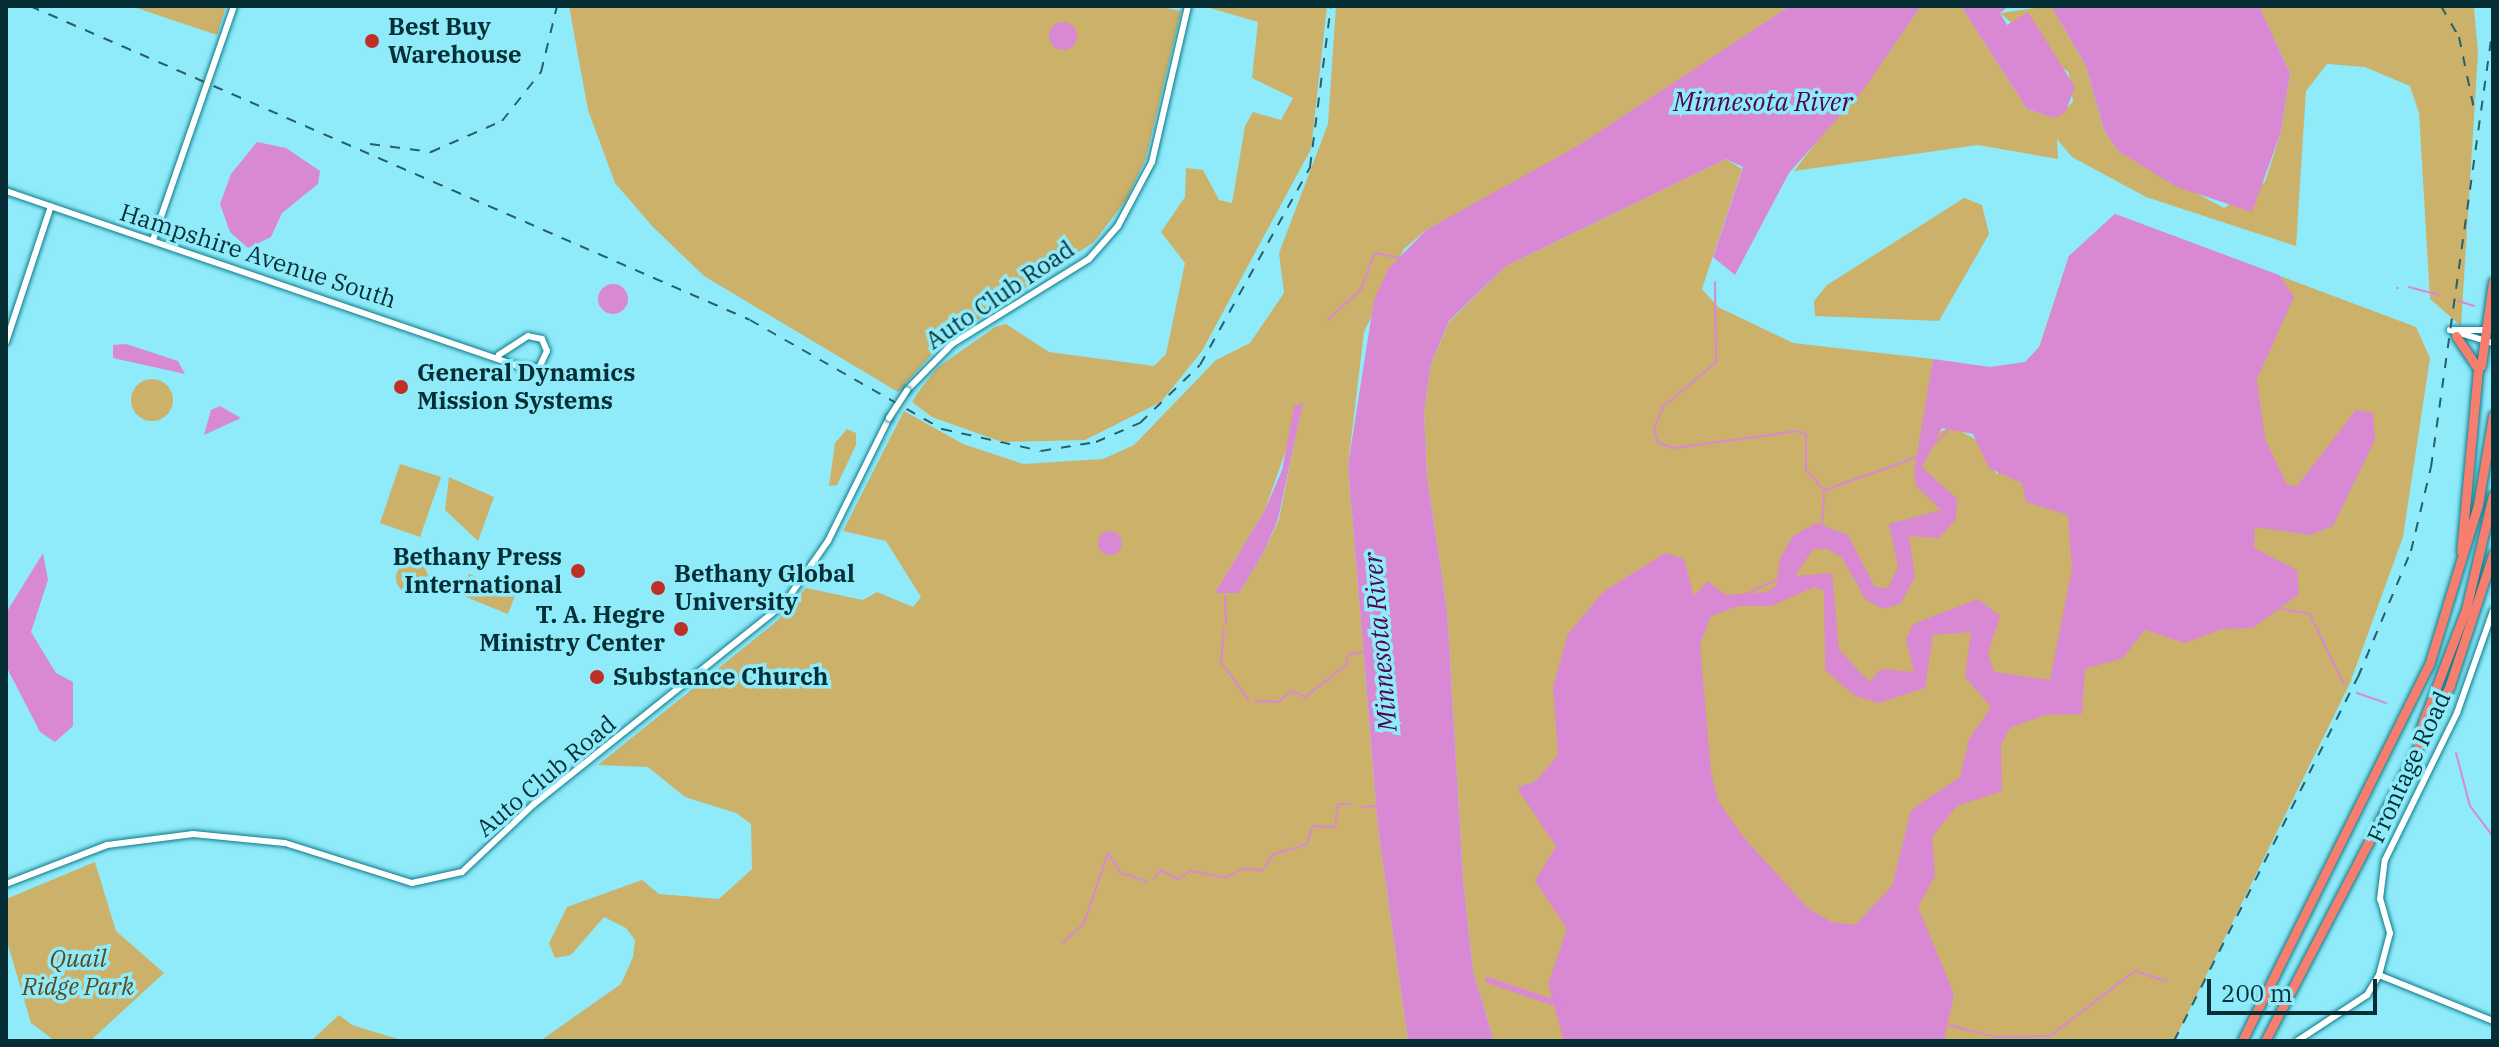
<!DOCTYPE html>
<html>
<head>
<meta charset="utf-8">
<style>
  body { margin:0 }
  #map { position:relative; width:2499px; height:1047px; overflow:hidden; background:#8febfa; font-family:"IBM Plex Serif",serif }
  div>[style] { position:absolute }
  .green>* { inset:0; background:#ccb16b }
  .round { border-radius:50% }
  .water>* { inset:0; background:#d988d4 }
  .stream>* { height:2px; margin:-1px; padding:0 1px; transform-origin:1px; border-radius:1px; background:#d988d4 }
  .canal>* { height:6px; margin:-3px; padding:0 3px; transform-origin:3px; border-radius:3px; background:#d988d4 }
  .roads { filter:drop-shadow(0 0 2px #0c7b89) drop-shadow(0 0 2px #0c7b89) }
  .minor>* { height:6px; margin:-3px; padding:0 3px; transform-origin:3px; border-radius:3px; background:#fff }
  .highway>* { height:9px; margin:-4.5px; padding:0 4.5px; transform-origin:4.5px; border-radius:4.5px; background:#f67e6e }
  .rail>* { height:2px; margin-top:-1px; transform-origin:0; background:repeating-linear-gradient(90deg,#285f68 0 10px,transparent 0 20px) }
  .bridges { filter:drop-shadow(0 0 2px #0c7b89) drop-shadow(0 0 2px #0c7b89) }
  .minor-bridge>* { height:6px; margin:-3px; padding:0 3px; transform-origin:3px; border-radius:3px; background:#fff }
  .dots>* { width:22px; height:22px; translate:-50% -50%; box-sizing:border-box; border:4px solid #8febfa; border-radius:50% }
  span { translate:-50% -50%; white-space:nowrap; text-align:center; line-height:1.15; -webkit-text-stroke:7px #8febfa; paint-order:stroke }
  .poi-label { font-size:24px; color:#052f35; font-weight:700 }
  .left { translate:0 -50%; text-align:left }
  .right { translate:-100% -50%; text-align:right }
  .street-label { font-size:24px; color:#052f35 }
  .park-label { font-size:24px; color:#5b4a1c; font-style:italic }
  .water-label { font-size:26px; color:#520550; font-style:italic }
  .frame { position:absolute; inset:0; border:8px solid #052f35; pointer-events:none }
  .scale { position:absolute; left:2207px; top:979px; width:170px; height:36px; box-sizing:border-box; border:4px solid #052f35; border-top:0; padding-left:10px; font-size:24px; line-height:28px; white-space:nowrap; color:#052f35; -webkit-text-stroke:6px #8febfa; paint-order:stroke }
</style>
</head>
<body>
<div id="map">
  <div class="green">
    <div style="clip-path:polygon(131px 6px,226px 6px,217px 35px)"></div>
    <div style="clip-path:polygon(569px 6px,1158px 6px,1181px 11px,1146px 158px,1126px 200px,1094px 242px,941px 344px,898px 392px,704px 276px,653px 227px,615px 183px,588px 110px)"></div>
    <div style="clip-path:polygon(1203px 6px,1327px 6px,1311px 149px,1202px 351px,1161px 402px,1085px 440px,1002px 442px,932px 417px,912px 402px,919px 391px,937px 368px,995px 327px,1006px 324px,1049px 352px,1154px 366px,1166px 354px,1185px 263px,1161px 232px,1185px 197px,1186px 168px,1203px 170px,1219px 200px,1232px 203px,1245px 126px,1253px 112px,1281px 120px,1293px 98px,1252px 78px,1258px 22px)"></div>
    <div style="clip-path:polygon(evenodd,1336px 6px,1790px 6px,1654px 96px,1705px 113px,1486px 198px,1426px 230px,1404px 249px,1364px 332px,1348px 465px,1378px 828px,1408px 1041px,540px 1041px,621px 984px,633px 957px,635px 940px,626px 928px,604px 917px,571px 955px,555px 958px,549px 943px,567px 907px,642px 880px,659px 894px,719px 899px,752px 869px,751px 824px,736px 813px,685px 797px,648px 767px,598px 765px,777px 621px,806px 588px,863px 600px,877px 592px,913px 607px,921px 597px,886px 541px,843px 531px,904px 411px,963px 444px,1023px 464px,1103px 459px,1134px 445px,1216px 360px,1250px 343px,1284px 293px,1279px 253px,1328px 124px,1336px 6px,1302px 404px,1279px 519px,1264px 552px,1239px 593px,1215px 593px,1265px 510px,1302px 404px)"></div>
    <div style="clip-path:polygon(1921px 6px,1961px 6px,2027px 109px,2054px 118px,2073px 102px,2069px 73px,2000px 13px,2051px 6px,2086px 66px,2104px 130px,2118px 151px,2224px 208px,2265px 182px,2281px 132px,2290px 73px,2259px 6px,2474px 7px,2478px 53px,2461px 326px,2430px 299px,2419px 113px,2410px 86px,2365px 67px,2327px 64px,2306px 91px,2296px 246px,2146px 197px,2072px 157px,2057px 139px,2058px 159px,1978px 145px,1794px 171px)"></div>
    <div style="clip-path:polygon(1726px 159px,1742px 169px,1702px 289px,1718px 307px,1793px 343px,1933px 359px,1916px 467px,1934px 435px,1952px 426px,1982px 443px,1997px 475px,2069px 256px,2115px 214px,2416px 327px,2430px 358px,2403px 537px,2350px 683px,2174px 1041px,1494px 1041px,1473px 971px,1463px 878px,1447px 610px,1427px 476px,1424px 412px,1431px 364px,1449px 322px,1506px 266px)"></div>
    <div style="clip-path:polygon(1964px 198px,1982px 205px,1989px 234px,1939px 321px,1815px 316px,1814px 301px,1827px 285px)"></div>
    <div class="round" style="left:131px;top:379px;width:42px;height:42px"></div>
    <div style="clip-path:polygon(847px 429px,856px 433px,856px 445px,837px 485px,829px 486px,835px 443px)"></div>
    <div style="clip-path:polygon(400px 464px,441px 477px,420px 537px,380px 523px)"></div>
    <div style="clip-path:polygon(449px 477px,494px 497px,478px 541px,445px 510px)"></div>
    <div class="round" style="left:396px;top:562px;width:32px;height:32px"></div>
    <div style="clip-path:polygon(469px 574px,516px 593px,508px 614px,461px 595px)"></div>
    <div style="clip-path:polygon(95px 862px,116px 931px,164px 973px,90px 1041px,55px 1041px,31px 1023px,6px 938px,6px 899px)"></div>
    <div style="clip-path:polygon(339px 1015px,352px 1025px,404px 1041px,311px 1041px)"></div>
  </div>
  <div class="water">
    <div style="clip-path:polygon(1790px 6px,1921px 6px,1863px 90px,1789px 173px,1735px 275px,1713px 257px,1743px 167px,1726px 159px,1506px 266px,1449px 321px,1431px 364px,1424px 412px,1427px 476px,1447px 610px,1463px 878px,1473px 971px,1494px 1041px,1408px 1041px,1378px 828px,1348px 465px,1374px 300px,1388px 269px,1426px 230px,1576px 147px)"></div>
    <div style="clip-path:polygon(1961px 6px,2009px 6px,2000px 13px,2007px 25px,2028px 12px,2075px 87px,2065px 113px,2054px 118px,2027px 109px)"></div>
    <div style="clip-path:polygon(2051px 6px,2259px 6px,2290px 73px,2281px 132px,2252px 212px,2177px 187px,2118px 151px,2104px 130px,2086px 66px)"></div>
    <div class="round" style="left:1049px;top:22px;width:28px;height:28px"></div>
    <div style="clip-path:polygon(257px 142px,286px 148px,320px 171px,318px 184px,282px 213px,271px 237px,248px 248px,230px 232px,220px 204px,231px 174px)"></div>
    <div style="clip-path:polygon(evenodd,2115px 214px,2279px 275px,2294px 297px,2257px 379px,2265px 439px,2287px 485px,2297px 486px,2356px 410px,2373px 413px,2375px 440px,2333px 526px,2310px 535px,2255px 527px,2254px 548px,2297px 570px,2299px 594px,2253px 628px,2222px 629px,2185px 643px,2145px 630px,2123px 658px,2085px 669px,2082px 714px,2045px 715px,2010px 728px,2001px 745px,2002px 791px,1957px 806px,1932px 837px,1935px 876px,1918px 907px,1954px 994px,1944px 1041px,1564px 1041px,1548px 984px,1567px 929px,1535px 881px,1556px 846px,1517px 788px,1536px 781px,1558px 755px,1553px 687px,1568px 634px,1603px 592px,1665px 553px,1684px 559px,1694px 596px,1708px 581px,1725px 595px,1767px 592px,1776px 586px,1780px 558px,1793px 536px,1816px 523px,1848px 535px,1875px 587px,1888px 588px,1898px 567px,1889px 524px,1941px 510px,1916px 486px,1914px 472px,1933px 359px,1990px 367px,2025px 362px,2040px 346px,2069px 256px,2115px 214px,1942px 428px,1973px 434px,1989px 468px,2022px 483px,2026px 502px,2068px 515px,2072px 569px,2050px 680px,1994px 672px,1988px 653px,2000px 616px,1978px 599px,1913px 624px,1906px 640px,1914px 672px,1881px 669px,1869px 682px,1839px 649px,1832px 573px,1795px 576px,1813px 549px,1828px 549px,1842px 558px,1866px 600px,1883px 609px,1900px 604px,1915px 577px,1909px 536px,1939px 538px,1956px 519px,1957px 499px,1922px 467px,1942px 428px,2115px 214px,1814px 587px,1824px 591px,1825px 670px,1855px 696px,1879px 703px,1925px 688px,1933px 635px,1971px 632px,1965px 677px,1991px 707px,1969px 739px,1960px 777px,1911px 810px,1892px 886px,1855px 925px,1831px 922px,1807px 907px,1745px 839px,1718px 801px,1711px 771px,1700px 644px,1711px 616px,1738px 606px,1771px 606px,1814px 587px)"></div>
    <div class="round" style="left:598px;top:284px;width:30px;height:30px"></div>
    <div style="clip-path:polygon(126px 344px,178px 361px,185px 374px,113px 358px,113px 345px)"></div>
    <div style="clip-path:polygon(1303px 403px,1278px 519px,1264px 552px,1239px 593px,1215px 593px,1265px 510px,1282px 470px,1294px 406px)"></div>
    <div style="clip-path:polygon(220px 406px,241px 418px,204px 435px,211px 410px)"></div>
    <div class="round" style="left:1098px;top:531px;width:24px;height:24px"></div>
    <div style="clip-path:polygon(43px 553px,48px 580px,31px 632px,56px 673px,73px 682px,73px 726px,55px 742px,40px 732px,6px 666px,6px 613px)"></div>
  </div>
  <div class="stream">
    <div style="left:1715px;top:282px;width:80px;rotate:89.3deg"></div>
    <div style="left:1716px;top:362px;width:70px;rotate:139.7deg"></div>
    <div style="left:1663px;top:407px;width:24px;rotate:112deg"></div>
    <div style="left:1654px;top:429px;width:15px;rotate:74deg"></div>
    <div style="left:1658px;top:443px;width:17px;rotate:17deg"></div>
    <div style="left:1674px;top:448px;width:125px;rotate:-7.8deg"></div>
    <div style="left:1798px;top:431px;width:9px;rotate:27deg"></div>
    <div style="left:1806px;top:435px;width:35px;rotate:90deg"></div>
    <div style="left:1806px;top:470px;width:27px;rotate:48deg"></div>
    <div style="left:1824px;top:490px;width:35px;rotate:93deg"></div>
    <div style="left:2409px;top:287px;width:31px;rotate:15deg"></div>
    <div style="left:2397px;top:288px;width:1px"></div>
    <div style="left:2458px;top:301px;width:17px;rotate:17deg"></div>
    <div style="left:1328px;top:320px;width:45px;rotate:-43.2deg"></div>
    <div style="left:1361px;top:289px;width:39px;rotate:-69deg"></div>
    <div style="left:1375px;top:253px;width:25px;rotate:11deg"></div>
    <div style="left:1923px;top:455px;width:41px;rotate:-45deg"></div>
    <div style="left:1825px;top:490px;width:98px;rotate:-19.7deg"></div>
    <div style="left:1744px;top:595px;width:38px;rotate:-25deg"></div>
    <div style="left:1225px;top:596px;width:27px;rotate:88deg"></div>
    <div style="left:2282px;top:609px;width:28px;rotate:10deg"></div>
    <div style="left:2310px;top:614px;width:79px;rotate:64.4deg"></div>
    <div style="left:1224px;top:629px;width:33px;rotate:95deg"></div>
    <div style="left:1221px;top:662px;width:46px;rotate:53.9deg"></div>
    <div style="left:2357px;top:693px;width:31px;rotate:19deg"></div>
    <div style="left:1256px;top:701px;width:23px;rotate:2deg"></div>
    <div style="left:1279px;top:702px;width:16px;rotate:-43deg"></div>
    <div style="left:1291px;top:691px;width:15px;rotate:23deg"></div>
    <div style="left:1305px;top:697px;width:52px;rotate:-38deg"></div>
    <div style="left:1346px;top:665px;width:10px;rotate:-79deg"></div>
    <div style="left:1348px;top:655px;width:16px;rotate:-15deg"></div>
    <div style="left:2456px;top:753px;width:55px;rotate:75.2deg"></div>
    <div style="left:2470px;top:806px;width:38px;rotate:53deg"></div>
    <div style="left:1362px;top:807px;width:15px;rotate:-4deg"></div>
    <div style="left:1154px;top:878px;width:11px;rotate:-49deg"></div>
    <div style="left:1161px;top:870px;width:19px;rotate:28deg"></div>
    <div style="left:1178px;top:879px;width:15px;rotate:-32deg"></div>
    <div style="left:1191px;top:871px;width:36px;rotate:11deg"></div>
    <div style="left:1226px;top:878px;width:21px;rotate:-29deg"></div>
    <div style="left:1244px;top:868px;width:18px;rotate:9deg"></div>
    <div style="left:1262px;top:871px;width:21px;rotate:-55deg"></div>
    <div style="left:1274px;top:854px;width:33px;rotate:-16deg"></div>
    <div style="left:1306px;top:845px;width:20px;rotate:-70deg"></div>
    <div style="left:1313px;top:826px;width:22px;rotate:3deg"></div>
    <div style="left:1335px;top:827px;width:23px;rotate:-83deg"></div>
    <div style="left:1338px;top:804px;width:13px"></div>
    <div style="left:1063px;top:943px;width:29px;rotate:-44deg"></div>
    <div style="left:1084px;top:923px;width:74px;rotate:-71.1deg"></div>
    <div style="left:1108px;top:853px;width:24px;rotate:57deg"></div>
    <div style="left:1121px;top:873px;width:28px;rotate:18deg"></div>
    <div style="left:1949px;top:1025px;width:48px;rotate:14.6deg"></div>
    <div style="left:1995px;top:1037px;width:55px;rotate:-1deg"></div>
    <div style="left:2050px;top:1036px;width:107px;rotate:-37.4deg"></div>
    <div style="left:2135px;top:971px;width:33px;rotate:18deg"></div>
  </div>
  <div class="canal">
    <div style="left:1488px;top:980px;width:77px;rotate:18.9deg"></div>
  </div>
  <div class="roads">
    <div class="minor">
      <div style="left:6px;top:191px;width:541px;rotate:18.87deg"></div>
      <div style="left:518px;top:366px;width:21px;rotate:5deg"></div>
      <div style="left:539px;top:368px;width:19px;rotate:-65deg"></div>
      <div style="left:547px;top:351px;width:13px;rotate:-113deg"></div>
      <div style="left:542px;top:339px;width:14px;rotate:-168deg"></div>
      <div style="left:528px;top:336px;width:35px;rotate:147deg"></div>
      <div style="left:153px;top:240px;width:248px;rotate:-70.9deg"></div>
      <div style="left:2493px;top:330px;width:43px;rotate:180deg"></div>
      <div style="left:2450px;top:330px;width:45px;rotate:16.8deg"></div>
      <div style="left:6px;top:342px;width:143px;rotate:-71.7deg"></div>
      <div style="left:907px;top:390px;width:64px;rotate:-45.6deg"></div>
      <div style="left:952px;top:344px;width:161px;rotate:-31.8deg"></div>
      <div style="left:1089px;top:259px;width:44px;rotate:-48.7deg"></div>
      <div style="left:1118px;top:226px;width:72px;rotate:-62deg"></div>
      <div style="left:1152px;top:162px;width:160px;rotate:-77deg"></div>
      <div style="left:6px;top:884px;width:108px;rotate:-21.1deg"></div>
      <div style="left:107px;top:845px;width:87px;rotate:-7.3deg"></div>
      <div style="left:193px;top:834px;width:92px;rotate:5.6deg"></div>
      <div style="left:285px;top:843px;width:133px;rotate:17.5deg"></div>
      <div style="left:412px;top:883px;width:51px;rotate:-12.4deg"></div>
      <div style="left:462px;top:872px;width:99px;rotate:-43.4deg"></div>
      <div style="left:534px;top:804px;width:320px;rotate:-38.7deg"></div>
      <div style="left:784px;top:604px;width:77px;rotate:-55.1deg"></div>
      <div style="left:828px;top:541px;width:137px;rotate:-63.6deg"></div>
      <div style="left:2379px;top:975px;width:123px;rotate:22deg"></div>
      <div style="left:2297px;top:1041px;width:84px;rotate:-33.3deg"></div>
      <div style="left:2367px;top:995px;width:23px;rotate:-59deg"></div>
      <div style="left:2379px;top:975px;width:43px;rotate:-75.3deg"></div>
      <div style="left:2390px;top:933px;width:35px;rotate:-106deg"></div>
      <div style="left:2380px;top:899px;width:39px;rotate:-83deg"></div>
      <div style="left:2385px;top:860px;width:164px;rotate:-63.9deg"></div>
      <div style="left:2457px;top:713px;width:108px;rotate:-70.6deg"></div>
    </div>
    <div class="highway">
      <div style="left:2456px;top:336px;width:40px;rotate:56deg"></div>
      <div style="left:2478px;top:369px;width:183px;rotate:95.3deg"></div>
      <div style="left:2481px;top:366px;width:85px;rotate:-81.9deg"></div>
      <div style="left:2420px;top:730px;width:129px;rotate:-69.2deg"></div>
      <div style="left:2466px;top:609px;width:117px;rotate:-76.7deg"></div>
      <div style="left:2242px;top:1041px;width:420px;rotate:-63.6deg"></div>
      <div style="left:2429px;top:665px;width:167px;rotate:-73deg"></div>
      <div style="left:2478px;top:505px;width:91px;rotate:-80.5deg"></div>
      <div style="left:2265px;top:1041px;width:401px;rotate:-62.5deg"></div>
      <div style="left:2450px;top:685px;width:138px;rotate:-71.8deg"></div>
    </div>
  </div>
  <div class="rail">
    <div style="left:30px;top:6px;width:785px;rotate:23.56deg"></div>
    <div style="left:750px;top:320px;width:221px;rotate:29.6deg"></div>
    <div style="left:942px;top:429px;width:101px;rotate:12.5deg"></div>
    <div style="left:1041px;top:451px;width:56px;rotate:-9.3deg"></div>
    <div style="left:1096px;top:442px;width:48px;rotate:-23.4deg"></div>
    <div style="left:1140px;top:423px;width:83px;rotate:-44deg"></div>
    <div style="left:1200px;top:365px;width:227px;rotate:-60.9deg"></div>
    <div style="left:1310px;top:167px;width:162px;rotate:-82.6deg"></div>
    <div style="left:2441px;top:6px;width:36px;rotate:60deg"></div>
    <div style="left:2459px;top:37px;width:74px;rotate:78.2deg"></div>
    <div style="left:370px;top:144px;width:62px;rotate:7.5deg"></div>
    <div style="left:431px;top:152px;width:77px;rotate:-23.6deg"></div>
    <div style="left:502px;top:121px;width:63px;rotate:-51.5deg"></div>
    <div style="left:541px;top:72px;width:68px;rotate:-76.4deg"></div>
    <div style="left:2174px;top:1041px;width:408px;rotate:-63.2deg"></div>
    <div style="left:2358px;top:677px;width:137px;rotate:-67.2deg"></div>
    <div style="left:2411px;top:551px;width:86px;rotate:-76.6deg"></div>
    <div style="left:2431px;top:467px;width:443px;rotate:-82deg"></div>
  </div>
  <div class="bridges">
    <div class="minor-bridge">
      <div style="left:889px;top:418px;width:33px;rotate:-57deg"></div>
    </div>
  </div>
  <div class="dots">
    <div style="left:372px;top:41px;background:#be3025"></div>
    <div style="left:401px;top:387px;background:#be3025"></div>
    <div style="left:578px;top:571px;background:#be3025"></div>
    <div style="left:658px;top:588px;background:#be3025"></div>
    <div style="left:681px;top:629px;background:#be3025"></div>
    <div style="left:597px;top:677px;background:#be3025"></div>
  </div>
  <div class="poi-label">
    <span class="left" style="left:388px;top:41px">Best Buy<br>Warehouse</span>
    <span class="left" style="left:417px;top:387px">General Dynamics<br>Mission Systems</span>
    <span class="right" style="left:562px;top:571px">Bethany Press<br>International</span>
    <span class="left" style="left:674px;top:588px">Bethany Global<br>University</span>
    <span class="right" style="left:665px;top:629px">T. A. Hegre<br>Ministry Center</span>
    <span class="left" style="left:613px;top:677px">Substance Church</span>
  </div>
  <div class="street-label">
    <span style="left:258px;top:256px;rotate:18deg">Hampshire Avenue South</span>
    <span style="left:1000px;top:295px;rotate:-34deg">Auto Club Road</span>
    <span style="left:2409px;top:767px;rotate:-65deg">Frontage Road</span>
    <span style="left:546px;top:776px;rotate:-40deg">Auto Club Road</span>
  </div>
  <div class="park-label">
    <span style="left:78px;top:973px">Quail<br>Ridge Park</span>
  </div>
  <div class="water-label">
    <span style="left:1763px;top:102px">Minnesota River</span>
    <span style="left:1380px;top:642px;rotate:-95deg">Minnesota River</span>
  </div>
  <div class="frame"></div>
  <div class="scale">200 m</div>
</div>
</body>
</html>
